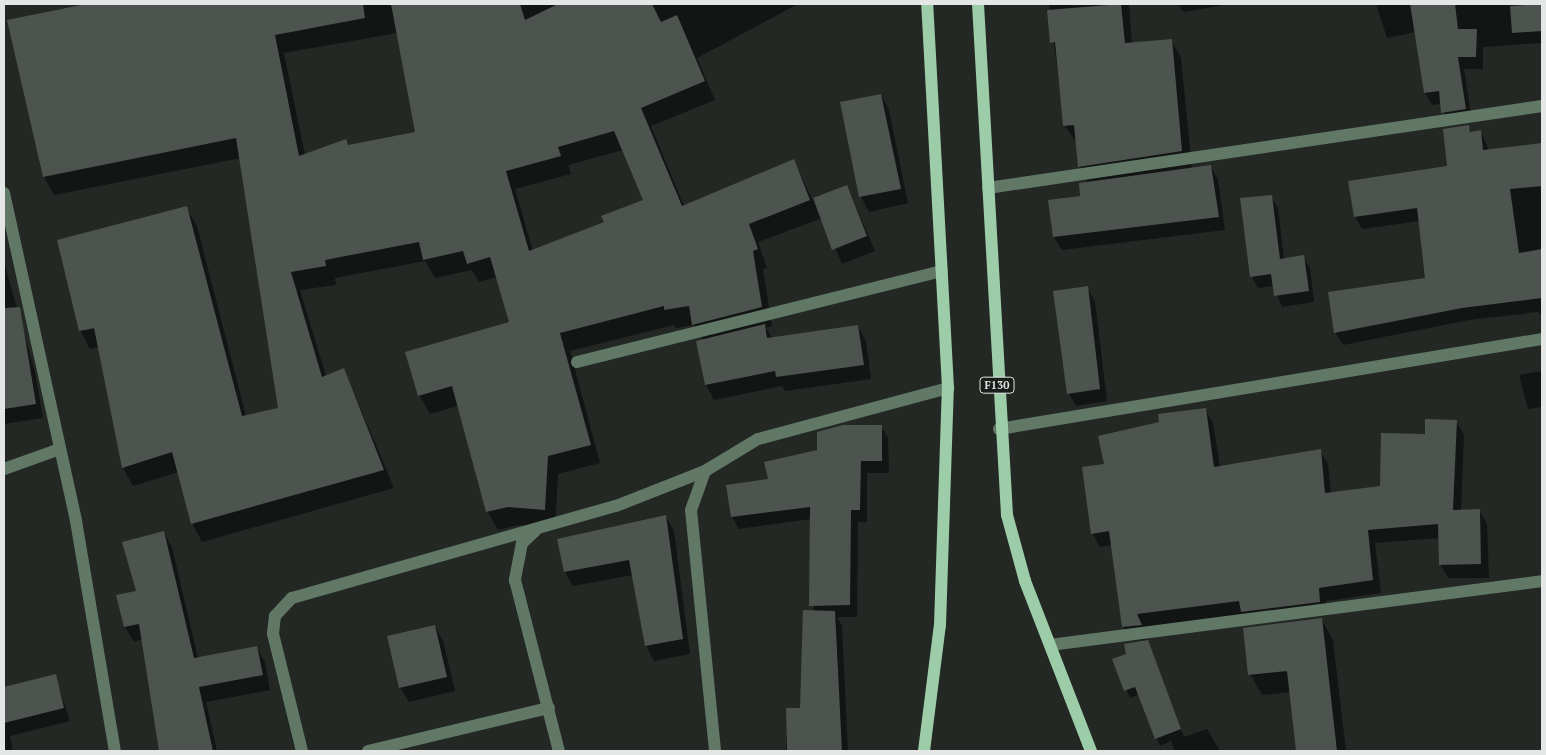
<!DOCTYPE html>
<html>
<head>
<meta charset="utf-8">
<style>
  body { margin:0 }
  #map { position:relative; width:1546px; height:755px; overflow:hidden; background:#232824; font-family:"PT Serif",serif }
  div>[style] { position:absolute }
  .shadow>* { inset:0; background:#0007 }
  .building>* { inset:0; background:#4d534e }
  .minor>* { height:12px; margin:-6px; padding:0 6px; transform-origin:6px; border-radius:6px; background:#627867 }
  .major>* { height:12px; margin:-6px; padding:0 6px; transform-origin:6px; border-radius:6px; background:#9dcca8 }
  span { translate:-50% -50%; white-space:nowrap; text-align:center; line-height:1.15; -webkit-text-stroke:4px #191e1a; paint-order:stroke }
  .shield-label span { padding:1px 4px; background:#191e1a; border:1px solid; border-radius:4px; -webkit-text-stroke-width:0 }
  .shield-label { font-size:11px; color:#e4e7e5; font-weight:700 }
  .frame { position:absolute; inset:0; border:5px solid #e4e7e5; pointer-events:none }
</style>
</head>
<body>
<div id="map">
  <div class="shadow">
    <div style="clip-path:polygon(evenodd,92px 4px,798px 4px,697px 58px,715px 100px,651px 126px,684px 206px,794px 161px,812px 199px,847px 186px,875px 251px,842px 264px,822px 218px,758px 242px,767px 268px,763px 269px,772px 326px,766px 328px,772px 338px,858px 327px,866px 341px,871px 379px,785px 391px,782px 386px,714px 400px,706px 385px,697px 342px,703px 340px,694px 325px,676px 328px,674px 325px,570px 351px,600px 463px,558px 474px,555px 528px,519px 525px,498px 530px,487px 511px,458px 406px,430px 414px,419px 395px,510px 323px,497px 277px,479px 282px,472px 270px,435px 278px,425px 261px,335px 278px,336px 285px,300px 290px,326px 376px,344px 369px,394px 488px,202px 542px,192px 523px,179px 472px,133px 486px,123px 468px,99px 347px,90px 349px,80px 330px,186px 207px,197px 226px,246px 416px,279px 409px,241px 158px,54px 195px,44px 177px,8px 21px,92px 4px,397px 33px,416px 133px,349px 146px,345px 140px,305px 155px,284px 53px,397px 33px,92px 4px,623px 150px,644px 201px,605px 223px,533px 251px,515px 189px,571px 174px,568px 165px,623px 150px,92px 4px,100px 327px,84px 331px,84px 328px,100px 327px)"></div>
    <div style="clip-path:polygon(1049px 4px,1129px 4px,1132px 44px,1171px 40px,1181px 58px,1192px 169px,1211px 167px,1218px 180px,1225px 230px,1062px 250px,1054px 237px,1088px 183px,1079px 166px,1077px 143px,1064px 125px)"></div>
    <div style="clip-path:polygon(1178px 4px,1230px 4px,1183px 12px)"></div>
    <div style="clip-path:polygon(1376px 4px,1542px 5px,1542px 43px,1483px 47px,1483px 69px,1464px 69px,1472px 121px,1449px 125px,1441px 104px,1432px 105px,1425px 93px,1416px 32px,1387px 38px)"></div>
    <div style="clip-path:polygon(881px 95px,889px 110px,908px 203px,869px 212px,861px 197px,841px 103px)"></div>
    <div style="clip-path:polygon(1468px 126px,1472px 133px,1481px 132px,1489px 151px,1542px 145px,1542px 317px,1538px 312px,1469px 320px,1343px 345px,1335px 332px,1426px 279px,1420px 221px,1362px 229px,1355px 216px,1448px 167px)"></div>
    <div style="clip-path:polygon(1271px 196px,1278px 208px,1284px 259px,1303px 257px,1310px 268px,1314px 302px,1282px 307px,1274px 286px,1258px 288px,1252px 277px,1241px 200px)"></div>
    <div style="clip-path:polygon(4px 262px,35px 372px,43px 418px,4px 424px)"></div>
    <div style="clip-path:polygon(1087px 288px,1095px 301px,1107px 401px,1076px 406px,1069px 393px)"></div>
    <div style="clip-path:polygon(1542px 371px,1542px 407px,1528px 409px,1519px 375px)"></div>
    <div style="clip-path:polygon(1205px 409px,1213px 423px,1220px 467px,1320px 451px,1328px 464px,1331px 493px,1381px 487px,1426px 436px,1456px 421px,1464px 435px,1461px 511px,1479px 510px,1487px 524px,1489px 578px,1448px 578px,1440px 564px,1440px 538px,1375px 543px,1381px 593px,1326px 601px,1327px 615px,1250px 625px,1244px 615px,1144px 627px,1149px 639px,1131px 641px,1123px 627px,1112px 545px,1100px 547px,1092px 533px,1105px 466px,1161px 423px)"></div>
    <div style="clip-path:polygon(881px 426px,888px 438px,889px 473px,867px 473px,867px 522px,858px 522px,857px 617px,837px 617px,842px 626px,848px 751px,786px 751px,787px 709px,801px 709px,814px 612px,811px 519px,739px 529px,732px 517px,728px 486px,769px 480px,818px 451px)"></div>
    <div style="clip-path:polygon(666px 517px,674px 531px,690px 654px,654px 661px,646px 646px,633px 575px,573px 586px,565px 572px)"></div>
    <div style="clip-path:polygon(164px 533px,172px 547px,198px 658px,256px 647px,265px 662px,270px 690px,206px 702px,217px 751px,159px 751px,143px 639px,134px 642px,125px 627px,118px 596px,138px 592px)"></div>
    <div style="clip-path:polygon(1321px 619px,1333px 640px,1346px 751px,1298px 751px,1291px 692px,1262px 695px,1250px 674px)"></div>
    <div style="clip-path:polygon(435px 626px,443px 641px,455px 691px,409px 702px,400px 687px)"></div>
    <div style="clip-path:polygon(1147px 642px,1184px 737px,1207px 729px,1220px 751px,1175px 751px,1171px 741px,1160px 746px,1139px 694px,1130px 698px,1114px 660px)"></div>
    <div style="clip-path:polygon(55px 675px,70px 721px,10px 736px,13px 751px,4px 751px,4px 688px)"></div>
  </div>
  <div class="building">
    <div style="clip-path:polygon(evenodd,86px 4px,363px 4px,365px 18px,275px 35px,299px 156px,346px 139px,348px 145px,415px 132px,391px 4px,520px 4px,525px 20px,558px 4px,652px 4px,661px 22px,677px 15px,705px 81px,641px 108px,682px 206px,794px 159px,810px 200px,749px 224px,758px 249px,753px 251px,762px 307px,692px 325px,689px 306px,664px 310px,664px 306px,560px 333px,591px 445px,548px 456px,545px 510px,508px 507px,486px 512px,452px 386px,418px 396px,405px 352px,509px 322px,490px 257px,467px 264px,463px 251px,423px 260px,419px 242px,325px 260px,326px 266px,291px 272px,322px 377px,344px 368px,384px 470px,191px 524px,172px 452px,122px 468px,94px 328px,79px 331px,57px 240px,187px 206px,242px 416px,278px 408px,236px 138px,43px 177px,7px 20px,86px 4px,614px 131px,643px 200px,601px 216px,604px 222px,529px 251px,506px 171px,561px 156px,558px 147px,614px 131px)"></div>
    <div style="clip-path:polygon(1121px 4px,1125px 43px,1172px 39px,1182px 151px,1078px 167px,1074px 125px,1063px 126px,1055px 42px,1050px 43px,1047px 10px)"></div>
    <div style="clip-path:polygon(1410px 4px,1455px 4px,1458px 29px,1477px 29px,1476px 57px,1458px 57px,1466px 109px,1441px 113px,1439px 91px,1424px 93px)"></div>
    <div style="clip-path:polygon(1541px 4px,1542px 31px,1512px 33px,1510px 6px)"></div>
    <div style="clip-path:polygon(881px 94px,901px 189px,859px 197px,840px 102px)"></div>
    <div style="clip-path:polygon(1469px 125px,1470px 132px,1481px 130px,1483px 150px,1542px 143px,1542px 186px,1510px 189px,1519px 253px,1542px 249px,1542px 298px,1462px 308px,1334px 333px,1328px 292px,1425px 278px,1417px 208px,1354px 217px,1348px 181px,1447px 166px,1443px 129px)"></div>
    <div style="clip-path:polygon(1211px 165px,1219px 217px,1053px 237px,1048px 200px,1080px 196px,1079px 183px)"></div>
    <div style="clip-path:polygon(847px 185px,867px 236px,832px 250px,813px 198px)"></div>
    <div style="clip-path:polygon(1272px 195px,1280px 259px,1304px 255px,1309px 291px,1274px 296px,1271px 274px,1250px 277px,1240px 198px)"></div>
    <div style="clip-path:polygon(1088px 286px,1100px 389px,1067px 394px,1053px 291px)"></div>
    <div style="clip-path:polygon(20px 307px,36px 404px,4px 409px,4px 308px)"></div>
    <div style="clip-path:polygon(765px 324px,767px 338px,858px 325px,864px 365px,776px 377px,775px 371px,705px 385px,696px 341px)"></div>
    <div style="clip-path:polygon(1206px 408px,1214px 467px,1321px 449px,1325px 493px,1380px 486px,1381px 433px,1425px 434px,1425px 419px,1457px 420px,1453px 510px,1480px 509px,1481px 564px,1439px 565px,1438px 524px,1368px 530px,1373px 580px,1319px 588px,1320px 602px,1241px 612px,1239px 601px,1137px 614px,1142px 625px,1122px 627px,1109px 531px,1091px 534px,1082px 467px,1104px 464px,1098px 436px,1159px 422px,1158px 414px)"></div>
    <div style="clip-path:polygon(843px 425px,882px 425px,882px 461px,861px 461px,860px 510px,851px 510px,850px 605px,809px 606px,810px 507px,731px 517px,726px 485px,768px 479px,764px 462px,817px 450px,817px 432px)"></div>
    <div style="clip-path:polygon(666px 515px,683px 639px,645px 646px,629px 560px,564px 572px,557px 539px)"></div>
    <div style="clip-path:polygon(164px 531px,194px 658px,257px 646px,263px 675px,199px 687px,213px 751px,159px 751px,139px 624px,124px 627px,116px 595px,136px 591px,122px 542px)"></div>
    <div style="clip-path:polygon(803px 610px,835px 611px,842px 751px,787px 751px,786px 708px,800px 708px)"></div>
    <div style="clip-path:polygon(1322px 618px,1337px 751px,1296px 751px,1287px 671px,1248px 675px,1243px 628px)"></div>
    <div style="clip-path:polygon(435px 625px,447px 677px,399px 688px,387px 636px)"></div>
    <div style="clip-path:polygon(1148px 640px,1181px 729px,1155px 739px,1135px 687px,1124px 691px,1112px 659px,1126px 654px,1124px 644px)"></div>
    <div style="clip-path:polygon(56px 674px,64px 708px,4px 723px,4px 687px)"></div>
  </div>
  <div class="minor">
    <div style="left:988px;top:188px;width:560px;rotate:-8.42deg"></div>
    <div style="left:4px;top:193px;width:336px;rotate:77.6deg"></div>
    <div style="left:76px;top:521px;width:233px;rotate:80.4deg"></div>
    <div style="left:577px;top:362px;width:376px;rotate:-14deg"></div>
    <div style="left:999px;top:429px;width:550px;rotate:-9.41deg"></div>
    <div style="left:4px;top:469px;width:59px;rotate:-19.7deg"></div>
    <div style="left:705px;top:471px;width:41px;rotate:109.7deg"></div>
    <div style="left:691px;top:510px;width:242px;rotate:84.3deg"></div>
    <div style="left:535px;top:531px;width:18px;rotate:137deg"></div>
    <div style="left:522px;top:543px;width:38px;rotate:101deg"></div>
    <div style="left:515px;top:580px;width:177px;rotate:75.6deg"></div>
    <div style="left:1050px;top:645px;width:496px;rotate:-7.4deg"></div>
    <div style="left:302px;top:751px;width:121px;rotate:-103.9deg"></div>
    <div style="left:273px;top:634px;width:18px;rotate:-84deg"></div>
    <div style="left:275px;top:616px;width:25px;rotate:-47deg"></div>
    <div style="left:292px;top:598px;width:337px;rotate:-15.9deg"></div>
    <div style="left:616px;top:506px;width:96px;rotate:-21.5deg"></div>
    <div style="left:705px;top:471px;width:62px;rotate:-31.1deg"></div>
    <div style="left:758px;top:439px;width:197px;rotate:-15deg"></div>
    <div style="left:368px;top:751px;width:186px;rotate:-13.4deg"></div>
  </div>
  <div class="major">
    <div style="left:978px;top:4px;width:512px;rotate:86.75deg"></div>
    <div style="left:1007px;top:515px;width:68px;rotate:74.7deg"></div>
    <div style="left:1025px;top:581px;width:182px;rotate:68.8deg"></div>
    <div style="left:924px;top:751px;width:127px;rotate:-82.8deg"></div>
    <div style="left:940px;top:625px;width:237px;rotate:-88.1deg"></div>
    <div style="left:948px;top:388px;width:385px;rotate:-93.1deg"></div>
  </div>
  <div class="shield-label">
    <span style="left:997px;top:385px">F130</span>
  </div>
  <div class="frame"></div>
</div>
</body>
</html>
